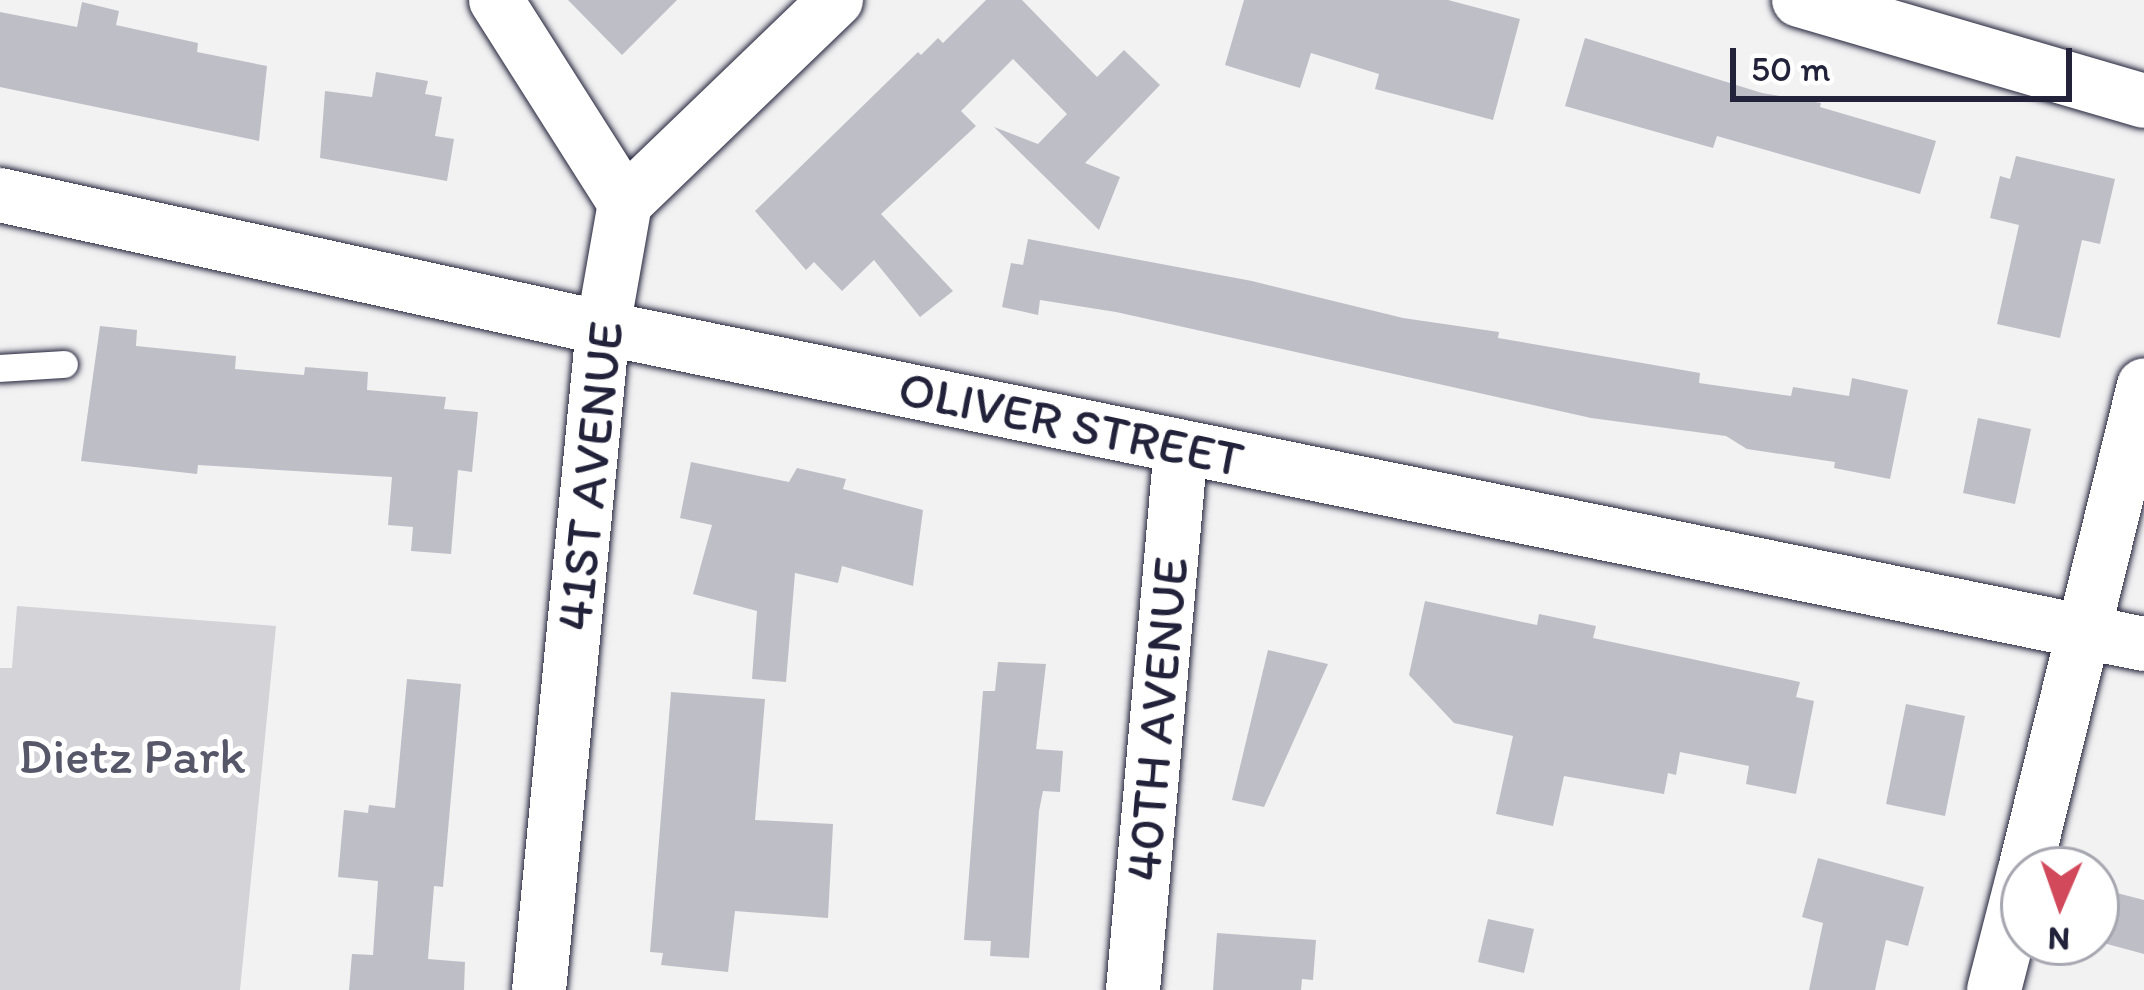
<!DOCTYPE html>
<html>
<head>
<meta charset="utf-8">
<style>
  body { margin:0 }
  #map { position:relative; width:2144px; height:990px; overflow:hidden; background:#f2f2f3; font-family:Itim,sans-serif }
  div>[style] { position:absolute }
  .green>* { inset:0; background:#d3d3d8 }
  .building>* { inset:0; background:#bebec6 }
  .roads { filter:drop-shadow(0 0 3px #22223b) drop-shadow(0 0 3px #22223b) }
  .service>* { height:27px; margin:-13.5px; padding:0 13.5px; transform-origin:13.5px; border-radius:13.5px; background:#fff }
  .minor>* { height:54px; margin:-27px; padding:0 27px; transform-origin:27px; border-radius:27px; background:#fff }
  span { translate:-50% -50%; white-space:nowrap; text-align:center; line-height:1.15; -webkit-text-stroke:10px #fff; paint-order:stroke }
  .street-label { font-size:51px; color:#22223b }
  .park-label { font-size:51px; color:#57576a }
  .north { position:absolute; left:2000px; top:846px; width:120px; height:120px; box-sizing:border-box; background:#fff; border:3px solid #a7a7b1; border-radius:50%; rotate:182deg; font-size:33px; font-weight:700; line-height:48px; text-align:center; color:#22223b }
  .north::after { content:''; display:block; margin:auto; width:42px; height:54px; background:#d1495b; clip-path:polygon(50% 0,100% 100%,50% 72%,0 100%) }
  .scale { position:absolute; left:1730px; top:48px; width:342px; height:54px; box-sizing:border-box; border:6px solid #22223b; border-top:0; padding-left:15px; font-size:36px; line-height:42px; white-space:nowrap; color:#22223b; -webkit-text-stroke:9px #fff; paint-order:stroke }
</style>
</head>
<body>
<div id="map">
  <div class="green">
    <div style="clip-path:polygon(17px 606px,276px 626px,240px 990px,0 990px,0 668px,12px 668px)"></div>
  </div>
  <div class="building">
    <div style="clip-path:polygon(568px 0,677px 0,622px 55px)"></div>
    <div style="clip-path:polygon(986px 0,1022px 0,1097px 77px,1124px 50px,1160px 85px,1085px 163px,1120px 177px,1099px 230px,994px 127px,1038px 144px,1067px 114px,1013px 59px,961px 111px,976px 126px,881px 214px,953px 291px,920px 317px,874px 260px,842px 291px,814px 262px,806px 270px,755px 211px,918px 52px,921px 55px,938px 38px,943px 43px)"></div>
    <div style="clip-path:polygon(1244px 0,1448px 0,1520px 19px,1493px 120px,1375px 89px,1379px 74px,1311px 53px,1300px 88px,1225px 65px)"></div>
    <div style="clip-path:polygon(82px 2px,119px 11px,116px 25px,198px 43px,197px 52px,267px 66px,259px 141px,0 87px,0 12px,77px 27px)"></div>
    <div style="clip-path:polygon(1585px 38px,1762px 93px,1821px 103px,1820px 107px,1936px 141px,1920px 194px,1717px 136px,1713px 148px,1565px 106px)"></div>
    <div style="clip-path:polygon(376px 72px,428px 81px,425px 94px,442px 97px,435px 136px,454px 139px,447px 181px,320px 158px,325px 91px,372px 97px)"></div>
    <div style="clip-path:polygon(2016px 156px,2115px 179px,2100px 244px,2082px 240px,2060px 338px,1997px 324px,2019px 225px,1990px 218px,2000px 176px,2010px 179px)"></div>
    <div style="clip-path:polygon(1028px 239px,1252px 281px,1403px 318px,1499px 332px,1498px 338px,1700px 373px,1699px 383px,1791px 396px,1793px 387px,1849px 396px,1852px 378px,1908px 390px,1890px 479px,1834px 468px,1835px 462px,1747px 449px,1726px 436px,1591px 418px,1116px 312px,1040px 300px,1038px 315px,1002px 307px,1011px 263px,1023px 265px)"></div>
    <div style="clip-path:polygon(100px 326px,137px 330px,136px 346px,236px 356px,235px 369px,304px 375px,305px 367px,368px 372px,367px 390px,446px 397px,444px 409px,478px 412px,472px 472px,458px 470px,451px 554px,411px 551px,413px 527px,388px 525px,392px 477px,198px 465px,197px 474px,81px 461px)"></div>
    <div style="clip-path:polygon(1978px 418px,2031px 429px,2015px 504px,1963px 493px)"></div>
    <div style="clip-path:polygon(691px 462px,789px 482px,797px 468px,846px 479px,843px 489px,923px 510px,913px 586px,842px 566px,838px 583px,795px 573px,786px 682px,752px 679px,757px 611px,693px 594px,712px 525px,680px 518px)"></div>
    <div style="clip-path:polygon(1425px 601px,1537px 625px,1539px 614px,1596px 626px,1593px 638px,1800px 682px,1796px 697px,1814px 701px,1796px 794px,1746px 784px,1749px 766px,1680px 752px,1676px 775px,1668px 773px,1664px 794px,1564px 776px,1553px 826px,1496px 814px,1513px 736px,1454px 723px,1409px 675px)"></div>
    <div style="clip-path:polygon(1268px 650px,1328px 664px,1264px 807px,1232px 800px)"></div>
    <div style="clip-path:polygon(998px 662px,1046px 664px,1036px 749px,1063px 751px,1060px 792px,1043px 791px,1039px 811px,1029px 958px,990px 956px,991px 941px,964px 940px,983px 691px,995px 691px)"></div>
    <div style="clip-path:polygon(407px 679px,461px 684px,443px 887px,434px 886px,428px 959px,465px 962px,464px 990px,349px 990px,352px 954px,373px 955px,378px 881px,338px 877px,344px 810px,368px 813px,369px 805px,395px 808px)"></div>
    <div style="clip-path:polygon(671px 692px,765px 699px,755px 820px,833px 824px,828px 918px,735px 911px,728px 972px,661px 965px,663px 953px,650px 952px)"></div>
    <div style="clip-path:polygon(1906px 704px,1965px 716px,1945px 816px,1886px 804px)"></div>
    <div style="clip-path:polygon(1818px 858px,1924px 887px,1908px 946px,1886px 940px,1875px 990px,1809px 990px,1823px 923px,1802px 917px)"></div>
    <div style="clip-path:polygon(2109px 891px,2144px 900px,2144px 954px,2096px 941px)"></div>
    <div style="clip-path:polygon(1488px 919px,1534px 929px,1524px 973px,1478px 962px)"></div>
    <div style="clip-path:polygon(1217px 933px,1316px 940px,1313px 980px,1302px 979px,1301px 990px,1213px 990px)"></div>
  </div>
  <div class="roads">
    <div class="service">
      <div style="left:0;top:368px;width:64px;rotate:-3.6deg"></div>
    </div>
    <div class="minor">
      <div style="left:496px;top:0;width:241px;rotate:57.6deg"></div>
      <div style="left:625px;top:203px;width:127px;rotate:100deg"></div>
      <div style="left:603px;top:328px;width:665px;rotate:95.52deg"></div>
      <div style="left:1799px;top:0;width:359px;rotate:16.3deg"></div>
      <div style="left:0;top:195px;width:617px;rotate:12.44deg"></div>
      <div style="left:603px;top:328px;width:1573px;rotate:11.59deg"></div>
      <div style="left:625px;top:203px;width:293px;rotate:-43.9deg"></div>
      <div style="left:2025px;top:870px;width:499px;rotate:-76.2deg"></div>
      <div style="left:1133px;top:990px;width:545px;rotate:-84.95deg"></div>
      <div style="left:1994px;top:990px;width:121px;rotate:-75.6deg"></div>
    </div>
  </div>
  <div class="street-label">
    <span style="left:1071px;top:424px;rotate:12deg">OLIVER STREET</span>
    <span style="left:590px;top:476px;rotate:-84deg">41ST AVENUE</span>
    <span style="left:1157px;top:719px;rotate:-85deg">40TH AVENUE</span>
  </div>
  <div class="park-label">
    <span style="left:132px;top:756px">Dietz Park</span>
  </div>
  <div class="north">N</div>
  <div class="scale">50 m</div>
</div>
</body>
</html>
